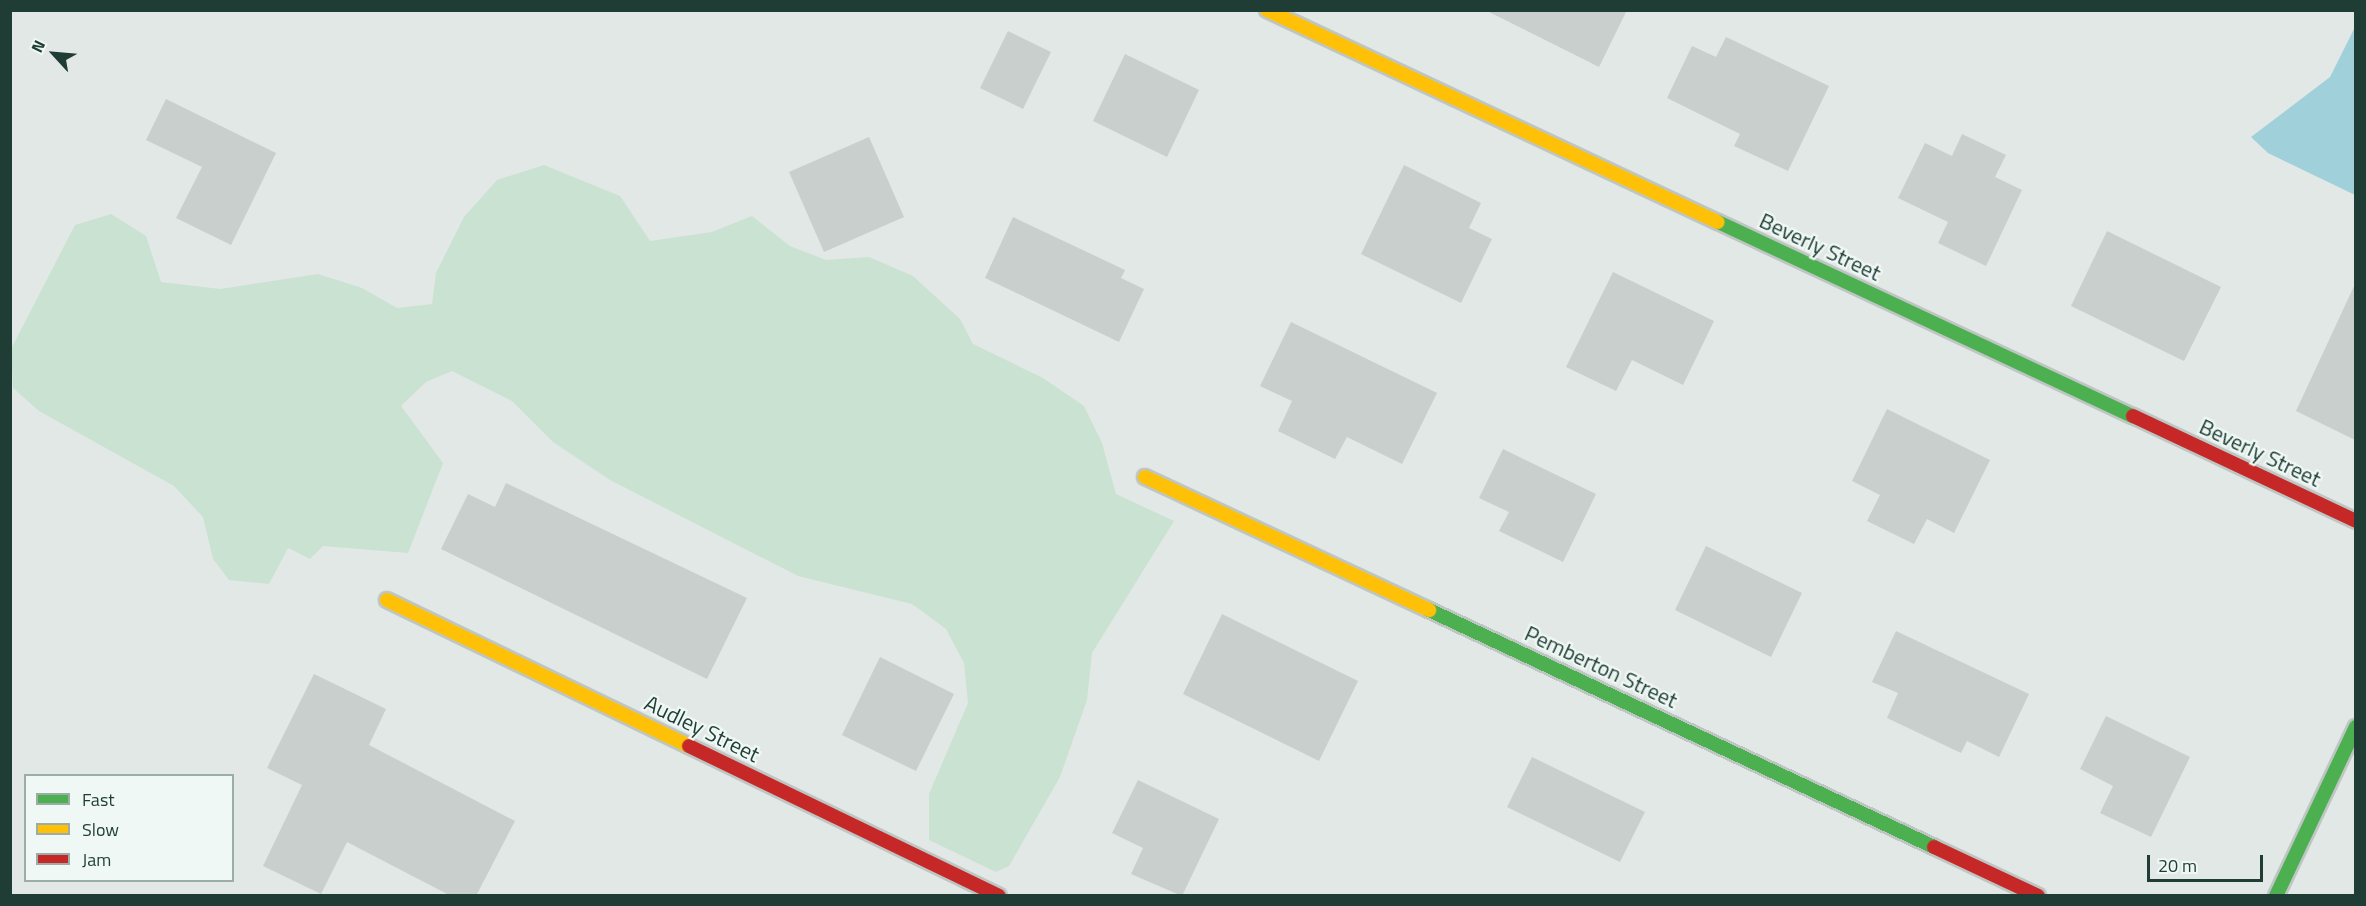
<!DOCTYPE html>
<html>
<head>
<meta charset="utf-8">
<style>
  body { margin:0 }
  #map { position:relative; width:2366px; height:906px; overflow:hidden; background:#e2e8e5; font-family:"Titillium Web",sans-serif }
  div>[style] { position:absolute }
  .green>* { inset:0; background:#cae2d2 }
  .water>* { inset:0; background:#a0d0da }
  .building>* { inset:0; background:#c9cfcd }
  .roads { filter:drop-shadow(2px 0 #bec6c3) drop-shadow(-2px 0 #bec6c3) drop-shadow(0 2px #bec6c3) drop-shadow(0 -2px #bec6c3) }
  .fast>* { height:14px; margin:-7px; padding:0 7px; transform-origin:7px; border-radius:7px; background:#4caf50 }
  .slow>* { height:14px; margin:-7px; padding:0 7px; transform-origin:7px; border-radius:7px; background:#ffc107 }
  .jam>* { height:14px; margin:-7px; padding:0 7px; transform-origin:7px; border-radius:7px; background:#c62828 }
  span { translate:-50% -50%; white-space:nowrap; text-align:center; line-height:1.15; -webkit-text-stroke:4.5px #eff8f4; paint-order:stroke }
  .street-label { font-size:22px; color:#1f3c35 }
  .frame { position:absolute; inset:0; border:12px solid #1f3c35; pointer-events:none }
  .legend { position:absolute; left:24px; top:774px; width:210px; height:108px; box-sizing:border-box; background:#eff8f4; border:2px solid #9cada8; margin:0; padding:8px 10px; list-style:none; font-size:18px; color:#1f3c35 }
  .legend li { display:flex; align-items:center; gap:12px; height:30px }
  .legend b { width:30px; border:2px solid #9cada8 }
  .north { position:absolute; left:24px; top:24px; width:60px; height:60px; -webkit-text-stroke:4px #eff8f4; paint-order:stroke; rotate:296deg; font-size:16px; font-weight:700; line-height:24px; text-align:center; color:#1f3c35 }
  .north::after { content:''; display:block; margin:auto; width:21px; height:27px; background:#1f3c35; clip-path:polygon(50% 0,100% 100%,50% 72%,0 100%) }
  .scale { position:absolute; left:2147px; top:855px; width:116px; height:27px; box-sizing:border-box; border:3px solid #1f3c35; border-top:0; padding-left:8px; font-size:18px; line-height:21px; white-space:nowrap; color:#1f3c35; -webkit-text-stroke:4px #eff8f4; paint-order:stroke }
</style>
</head>
<body>
<div id="map">
  <div class="green">
    <div style="clip-path:polygon(544px 165px,620px 196px,650px 241px,712px 232px,752px 216px,790px 246px,826px 260px,869px 257px,913px 276px,960px 319px,973px 344px,1043px 378px,1084px 406px,1102px 443px,1116px 494px,1174px 521px,1092px 653px,1087px 700px,1060px 777px,1009px 866px,996px 872px,929px 840px,929px 794px,968px 703px,964px 663px,946px 629px,912px 604px,798px 576px,610px 480px,553px 442px,512px 401px,452px 371px,426px 382px,401px 406px,443px 463px,408px 553px,323px 546px,310px 559px,288px 548px,269px 584px,229px 580px,213px 559px,203px 517px,174px 486px,39px 411px,13px 388px,11px 349px,75px 225px,111px 214px,146px 236px,161px 282px,220px 289px,318px 274px,362px 288px,397px 308px,432px 304px,436px 273px,464px 217px,497px 180px)"></div>
  </div>
  <div class="water">
    <div style="clip-path:polygon(2355px 27px,2355px 195px,2268px 153px,2251px 137px,2330px 77px)"></div>
  </div>
  <div class="building">
    <div style="clip-path:polygon(1485px 10px,1627px 10px,1599px 67px)"></div>
    <div style="clip-path:polygon(1008px 31px,1051px 52px,1023px 109px,980px 88px)"></div>
    <div style="clip-path:polygon(1726px 37px,1829px 86px,1788px 171px,1734px 146px,1740px 134px,1667px 98px,1692px 46px,1716px 57px)"></div>
    <div style="clip-path:polygon(1125px 54px,1199px 90px,1167px 157px,1093px 121px)"></div>
    <div style="clip-path:polygon(166px 99px,276px 153px,231px 245px,176px 218px,202px 167px,146px 140px)"></div>
    <div style="clip-path:polygon(1962px 134px,2006px 155px,1995px 177px,2022px 190px,1986px 266px,1938px 243px,1948px 222px,1898px 198px,1925px 143px,1952px 156px)"></div>
    <div style="clip-path:polygon(869px 137px,904px 217px,824px 252px,789px 172px)"></div>
    <div style="clip-path:polygon(1404px 165px,1481px 203px,1469px 228px,1492px 239px,1461px 303px,1361px 254px)"></div>
    <div style="clip-path:polygon(1013px 217px,1125px 270px,1121px 278px,1144px 289px,1119px 342px,985px 278px)"></div>
    <div style="clip-path:polygon(2107px 231px,2221px 287px,2184px 361px,2071px 306px)"></div>
    <div style="clip-path:polygon(1613px 272px,1714px 321px,1683px 385px,1632px 360px,1616px 391px,1566px 367px)"></div>
    <div style="clip-path:polygon(2355px 284px,2355px 440px,2296px 411px)"></div>
    <div style="clip-path:polygon(1291px 322px,1437px 393px,1402px 464px,1347px 437px,1335px 459px,1278px 431px,1292px 401px,1260px 386px)"></div>
    <div style="clip-path:polygon(1887px 409px,1990px 460px,1954px 533px,1927px 519px,1914px 544px,1867px 521px,1880px 495px,1852px 481px)"></div>
    <div style="clip-path:polygon(1503px 449px,1596px 494px,1563px 562px,1499px 531px,1509px 512px,1479px 498px)"></div>
    <div style="clip-path:polygon(506px 483px,747px 598px,707px 679px,441px 549px,468px 494px,495px 507px)"></div>
    <div style="clip-path:polygon(1706px 546px,1802px 593px,1771px 657px,1675px 610px)"></div>
    <div style="clip-path:polygon(1222px 614px,1358px 681px,1319px 761px,1183px 694px)"></div>
    <div style="clip-path:polygon(1896px 631px,2029px 694px,1999px 757px,1967px 741px,1961px 753px,1887px 718px,1898px 693px,1872px 682px)"></div>
    <div style="clip-path:polygon(880px 657px,954px 694px,916px 771px,842px 735px)"></div>
    <div style="clip-path:polygon(314px 674px,386px 709px,369px 745px,515px 821px,476px 896px,451px 896px,347px 842px,321px 894px,263px 866px,302px 785px,267px 768px)"></div>
    <div style="clip-path:polygon(2106px 716px,2190px 757px,2151px 837px,2100px 813px,2113px 786px,2080px 769px)"></div>
    <div style="clip-path:polygon(1532px 757px,1645px 812px,1620px 862px,1507px 807px)"></div>
    <div style="clip-path:polygon(1138px 780px,1219px 819px,1182px 896px,1131px 874px,1143px 848px,1112px 833px)"></div>
  </div>
  <div class="roads">
    <div class="fast">
      <div style="left:1718px;top:222px;width:458px;rotate:25.1deg"></div>
      <div style="left:1429px;top:610px;width:558px;rotate:25.14deg"></div>
      <div style="left:2276px;top:896px;width:187px;rotate:-64.7deg"></div>
    </div>
    <div class="slow">
      <div style="left:1267px;top:10px;width:498px;rotate:25.2deg"></div>
      <div style="left:1145px;top:477px;width:314px;rotate:25.1deg"></div>
      <div style="left:387px;top:600px;width:335px;rotate:25.8deg"></div>
    </div>
    <div class="jam">
      <div style="left:2133px;top:416px;width:246px;rotate:25.2deg"></div>
      <div style="left:689px;top:746px;width:344px;rotate:25.8deg"></div>
      <div style="left:1934px;top:847px;width:115px;rotate:25.2deg"></div>
    </div>
  </div>
  <div class="street-label">
    <span style="left:1820px;top:247px;rotate:25deg">Beverly Street</span>
    <span style="left:2260px;top:453px;rotate:25deg">Beverly Street</span>
    <span style="left:1601px;top:667px;rotate:25deg">Pemberton Street</span>
    <span style="left:702px;top:729px;rotate:26deg">Audley Street</span>
  </div>
  <div class="frame"></div>
  <ul class="legend">
  <li><b style="height:8px;background:#4caf50"></b>Fast</li>
  <li><b style="height:8px;background:#ffc107"></b>Slow</li>
  <li><b style="height:8px;background:#c62828"></b>Jam</li>
  </ul>
  <div class="north">N</div>
  <div class="scale">20 m</div>
</div>
</body>
</html>
